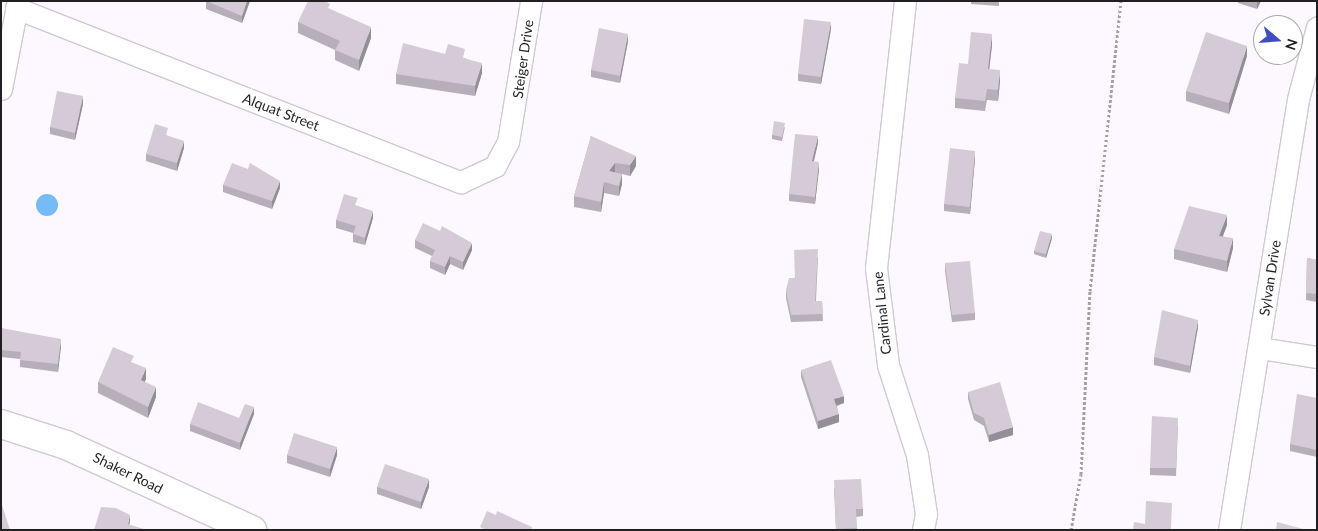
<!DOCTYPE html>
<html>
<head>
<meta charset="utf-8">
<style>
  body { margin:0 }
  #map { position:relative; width:1318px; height:531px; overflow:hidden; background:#fdf7ff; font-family:Lato,sans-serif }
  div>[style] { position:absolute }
  .water>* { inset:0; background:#75bbf6 }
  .round { border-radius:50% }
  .path>* { height:3px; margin-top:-1.5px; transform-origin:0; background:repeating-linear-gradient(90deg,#a49fa6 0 2.5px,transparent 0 5px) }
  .roads { filter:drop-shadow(1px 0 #d1c8d4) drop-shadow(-1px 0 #d1c8d4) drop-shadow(0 1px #d1c8d4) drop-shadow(0 -1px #d1c8d4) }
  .street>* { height:21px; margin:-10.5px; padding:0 10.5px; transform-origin:10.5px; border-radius:10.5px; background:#fff }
  .secondary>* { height:28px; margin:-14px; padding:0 14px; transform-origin:14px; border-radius:14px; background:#fff }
  .wall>* { inset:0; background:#b6afb9 }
  .shaded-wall>* { inset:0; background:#948e96 }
  .building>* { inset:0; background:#d4cbd7 }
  span { translate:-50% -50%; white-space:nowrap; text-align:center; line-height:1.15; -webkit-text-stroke:4.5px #fff; paint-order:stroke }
  .street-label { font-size:14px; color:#221f23 }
  .frame { position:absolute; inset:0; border:2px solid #221f23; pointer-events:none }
  .north { position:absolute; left:1253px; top:15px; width:50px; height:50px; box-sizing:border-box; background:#fff; border:1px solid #a7a5a7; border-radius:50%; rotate:108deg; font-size:14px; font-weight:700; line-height:20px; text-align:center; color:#221f23 }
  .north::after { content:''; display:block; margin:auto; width:18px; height:22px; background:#404cc0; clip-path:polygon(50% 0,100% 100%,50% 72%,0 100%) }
</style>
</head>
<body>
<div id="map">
  <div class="water">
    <div class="round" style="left:36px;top:194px;width:22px;height:22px"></div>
  </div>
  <div class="path">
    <div style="left:1071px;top:530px;width:57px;rotate:-79.9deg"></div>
    <div style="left:1081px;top:474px;width:183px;rotate:-87.2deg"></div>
    <div style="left:1090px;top:291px;width:292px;rotate:-83.9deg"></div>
  </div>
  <div class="roads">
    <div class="street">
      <div style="left:905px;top:1px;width:269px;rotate:96.2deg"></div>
      <div style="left:876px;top:268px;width:98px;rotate:82.9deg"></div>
      <div style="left:888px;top:365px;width:95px;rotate:72.1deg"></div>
      <div style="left:917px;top:455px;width:60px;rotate:81.3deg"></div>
      <div style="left:926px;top:514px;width:16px;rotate:101deg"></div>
      <div style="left:16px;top:8px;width:478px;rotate:21.4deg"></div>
      <div style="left:461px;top:182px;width:38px;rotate:-25deg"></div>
      <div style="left:495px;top:166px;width:27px;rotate:-62deg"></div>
      <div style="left:508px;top:142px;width:143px;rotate:-80.7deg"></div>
      <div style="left:1px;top:89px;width:90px;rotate:-79.1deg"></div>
      <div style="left:1260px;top:348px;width:58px;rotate:9deg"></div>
      <div style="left:1229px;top:530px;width:436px;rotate:-80.9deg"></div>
      <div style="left:1298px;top:99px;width:74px;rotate:-75.2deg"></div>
    </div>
    <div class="secondary">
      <div style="left:1px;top:424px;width:68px;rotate:17.9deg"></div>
      <div style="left:66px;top:445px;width:205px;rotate:24.6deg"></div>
    </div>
  </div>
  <div class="wall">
    <div style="clip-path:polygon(206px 1px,250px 1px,242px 23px,206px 9px)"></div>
    <div style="clip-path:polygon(971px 1px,999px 1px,999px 6px,971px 4px)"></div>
    <div style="clip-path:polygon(1238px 1px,1261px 1px,1257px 9px,1238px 3px)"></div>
    <div style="clip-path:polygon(330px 9px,371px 38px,359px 71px,335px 60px,335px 50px,298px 33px,298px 22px)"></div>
    <div style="clip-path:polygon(831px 29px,821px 84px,798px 81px,798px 74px)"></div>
    <div style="clip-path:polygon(628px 41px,620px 83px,591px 77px,591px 70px)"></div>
    <div style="clip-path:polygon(992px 45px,989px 69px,1000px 81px,998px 101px,987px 100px,985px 111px,955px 108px,955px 98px,968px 64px)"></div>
    <div style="clip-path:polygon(1247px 56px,1229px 114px,1186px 101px,1186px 91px)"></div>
    <div style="clip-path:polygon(465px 58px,482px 73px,475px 96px,396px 84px,396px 74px)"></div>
    <div style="clip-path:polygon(83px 104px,75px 140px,50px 134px,50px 127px)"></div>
    <div style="clip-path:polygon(785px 127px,782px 141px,772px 139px,772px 135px)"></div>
    <div style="clip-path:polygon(168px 136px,184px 148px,177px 171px,146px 161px,146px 154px)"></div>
    <div style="clip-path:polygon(591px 136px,636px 166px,630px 176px,622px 174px,622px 184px,619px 196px,604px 193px,601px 212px,574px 207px,574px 196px)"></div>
    <div style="clip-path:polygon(818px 143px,814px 161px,819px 169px,815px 204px,789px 201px,789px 194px)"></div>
    <div style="clip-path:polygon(975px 158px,970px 214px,944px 211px,944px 204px)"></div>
    <div style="clip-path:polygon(223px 185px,280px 188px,272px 209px,223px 192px)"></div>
    <div style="clip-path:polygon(358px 206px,373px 218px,365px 245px,353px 242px,353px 233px,336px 228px,336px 220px)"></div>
    <div style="clip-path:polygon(1227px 225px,1223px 236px,1233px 248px,1227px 272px,1174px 259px,1174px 249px)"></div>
    <div style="clip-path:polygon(1052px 238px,1046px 258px,1034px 254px,1034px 251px)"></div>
    <div style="clip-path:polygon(415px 240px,472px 250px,463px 270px,450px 264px,445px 275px,430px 268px,430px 261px,432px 256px,415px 248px)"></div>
    <div style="clip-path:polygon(818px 257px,816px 301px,822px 301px,823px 321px,791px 322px,786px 298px,786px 290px,794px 278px)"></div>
    <div style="clip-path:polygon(1307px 258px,1317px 260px,1317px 302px,1306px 300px)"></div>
    <div style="clip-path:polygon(945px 263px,975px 313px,975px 320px,952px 322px,945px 271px)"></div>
    <div style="clip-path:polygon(1198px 327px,1190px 373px,1154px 365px,1154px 357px)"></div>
    <div style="clip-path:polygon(1px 328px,61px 346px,58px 372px,20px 367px,20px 359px,1px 357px)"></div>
    <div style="clip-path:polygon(134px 363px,146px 379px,144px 382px,156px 397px,148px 418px,98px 393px,98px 382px)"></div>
    <div style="clip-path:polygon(801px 370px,844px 403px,837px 406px,839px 422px,818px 429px,801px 377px)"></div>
    <div style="clip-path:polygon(968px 392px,1013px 435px,989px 442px,984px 426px,974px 420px,968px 399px)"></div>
    <div style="clip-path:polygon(1317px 398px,1317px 457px,1290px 451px,1290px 444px)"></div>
    <div style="clip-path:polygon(254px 414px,240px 450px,190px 431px,190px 424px,239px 418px)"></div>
    <div style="clip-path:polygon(1178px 425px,1176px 476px,1150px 475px,1150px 468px)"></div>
    <div style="clip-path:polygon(287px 455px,337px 455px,330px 477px,287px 463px)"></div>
    <div style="clip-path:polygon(377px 487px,429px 487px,421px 509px,377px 494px)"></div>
    <div style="clip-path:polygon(834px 488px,863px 509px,863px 516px,856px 517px,857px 530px,836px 530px)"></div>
  </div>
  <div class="shaded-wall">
    <div style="clip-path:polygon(247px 1px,250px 1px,242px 23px,242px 16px)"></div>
    <div style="clip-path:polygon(1257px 1px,1261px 1px,1257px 9px)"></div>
    <div style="clip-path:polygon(831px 22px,831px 29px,821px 84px,821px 77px)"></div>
    <div style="clip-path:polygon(371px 27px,371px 38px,359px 71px,359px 60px)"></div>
    <div style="clip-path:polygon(628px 34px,628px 41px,620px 83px,620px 76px)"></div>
    <div style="clip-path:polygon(992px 34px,992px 45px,988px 80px,988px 69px)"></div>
    <div style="clip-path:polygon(1247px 46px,1247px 56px,1229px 114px,1229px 103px)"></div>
    <div style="clip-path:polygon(482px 63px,482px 73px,475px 96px,475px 86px)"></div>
    <div style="clip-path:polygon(1000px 70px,1000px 81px,998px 101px,998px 90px)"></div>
    <div style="clip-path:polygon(83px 96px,83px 104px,75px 140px,75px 133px)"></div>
    <div style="clip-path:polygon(818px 136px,818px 143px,812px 168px,812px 161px)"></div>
    <div style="clip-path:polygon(184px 141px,184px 148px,177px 171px,177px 163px)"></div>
    <div style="clip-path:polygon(975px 151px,975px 158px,970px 214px,970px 207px)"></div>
    <div style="clip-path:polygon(636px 156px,636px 166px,630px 176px,630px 165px)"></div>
    <div style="clip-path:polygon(819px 162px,819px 169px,815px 204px,815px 197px)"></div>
    <div style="clip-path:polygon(615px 163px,615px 173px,609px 171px)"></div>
    <div style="clip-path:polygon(622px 174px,622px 184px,619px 196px,619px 186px)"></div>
    <div style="clip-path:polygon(280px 181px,280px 188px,272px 209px,272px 201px)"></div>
    <div style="clip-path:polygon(604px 182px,604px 193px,601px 212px,601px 202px)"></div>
    <div style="clip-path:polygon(373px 211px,373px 218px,365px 245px,365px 238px)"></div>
    <div style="clip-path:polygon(1227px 215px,1227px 225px,1219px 246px,1219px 236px)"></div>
    <div style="clip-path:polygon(1052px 234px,1052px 238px,1046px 258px,1046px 254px)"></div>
    <div style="clip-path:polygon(1233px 238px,1233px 248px,1227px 272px,1227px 261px)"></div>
    <div style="clip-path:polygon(472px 243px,472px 250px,463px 270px,463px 262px)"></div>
    <div style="clip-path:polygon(450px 256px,450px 264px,445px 275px,445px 267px)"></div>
    <div style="clip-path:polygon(1198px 320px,1198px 327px,1190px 373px,1190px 366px)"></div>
    <div style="clip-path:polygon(61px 339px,61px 346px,58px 372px,58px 364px)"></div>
    <div style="clip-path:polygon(146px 368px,146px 379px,141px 390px,141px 380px)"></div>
    <div style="clip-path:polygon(156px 387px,156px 397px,148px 418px,148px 407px)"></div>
    <div style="clip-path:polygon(844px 396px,844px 403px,834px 406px,834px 399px)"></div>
    <div style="clip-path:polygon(254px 407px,254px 414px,240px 450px,240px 443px)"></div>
    <div style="clip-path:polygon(839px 414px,839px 422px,818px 429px,818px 421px)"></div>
    <div style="clip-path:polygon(1013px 427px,1013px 435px,989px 442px,989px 435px)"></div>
    <div style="clip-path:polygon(337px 447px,337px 455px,330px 477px,330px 469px)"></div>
    <div style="clip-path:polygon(429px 479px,429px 487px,421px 509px,421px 502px)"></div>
    <div style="clip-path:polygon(130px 515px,130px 522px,128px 530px,128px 524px)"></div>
  </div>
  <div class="building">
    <div style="clip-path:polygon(206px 1px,247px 1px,242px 16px)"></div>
    <div style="clip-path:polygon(308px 1px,325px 1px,330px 4px,328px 8px,371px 27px,359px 60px,335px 50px,340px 41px,298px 22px)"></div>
    <div style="clip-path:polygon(804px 19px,831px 22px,821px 77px,798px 74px)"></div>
    <div style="clip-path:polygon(599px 28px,628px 34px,620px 76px,591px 70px)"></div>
    <div style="clip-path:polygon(971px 32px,992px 34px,988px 69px,1000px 70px,998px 90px,987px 89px,985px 101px,955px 98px,959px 63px,968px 64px)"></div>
    <div style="clip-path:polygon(1206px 32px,1247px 46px,1229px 103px,1186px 91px)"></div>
    <div style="clip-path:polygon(403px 43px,445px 54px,448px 44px,465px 49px,463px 58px,482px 63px,475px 86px,396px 74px)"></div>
    <div style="clip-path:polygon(57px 91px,83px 96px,75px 133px,50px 127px)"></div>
    <div style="clip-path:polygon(774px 121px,785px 123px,782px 137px,772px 135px)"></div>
    <div style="clip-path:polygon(155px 124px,168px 128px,166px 135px,184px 141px,177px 163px,146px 154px)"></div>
    <div style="clip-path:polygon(795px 134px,818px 136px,812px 161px,819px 162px,815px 197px,789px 194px)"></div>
    <div style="clip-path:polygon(591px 136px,636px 156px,630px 165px,615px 163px,609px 171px,622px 174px,619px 186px,604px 182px,601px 202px,574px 196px)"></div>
    <div style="clip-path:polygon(950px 148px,975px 151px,970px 207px,944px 204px)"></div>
    <div style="clip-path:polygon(232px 163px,248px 169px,250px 163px,280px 181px,272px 201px,223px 185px)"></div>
    <div style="clip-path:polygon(344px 194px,358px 198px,355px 205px,373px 211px,365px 238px,353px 234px,356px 226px,336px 220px)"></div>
    <div style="clip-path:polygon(1189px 206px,1227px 215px,1219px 236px,1233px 238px,1227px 261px,1174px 249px)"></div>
    <div style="clip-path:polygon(423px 223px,440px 231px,442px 226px,472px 243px,463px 262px,450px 256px,445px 267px,430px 261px,435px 250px,415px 240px)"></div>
    <div style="clip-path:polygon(1040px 231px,1052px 234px,1046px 254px,1034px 251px)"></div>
    <div style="clip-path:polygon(818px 249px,815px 301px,822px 301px,823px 314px,791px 315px,786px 290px,789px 278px,795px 278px,794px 250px)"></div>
    <div style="clip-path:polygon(1307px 258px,1317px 260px,1317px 294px,1306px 293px)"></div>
    <div style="clip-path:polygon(970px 261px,975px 313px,952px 315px,945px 263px)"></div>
    <div style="clip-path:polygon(1162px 310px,1198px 320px,1190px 366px,1154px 357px)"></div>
    <div style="clip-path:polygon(1px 328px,61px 339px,58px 364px,20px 360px,21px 352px,1px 350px)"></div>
    <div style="clip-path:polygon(113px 347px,134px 356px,131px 362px,146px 368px,141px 380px,156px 387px,148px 407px,98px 382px)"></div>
    <div style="clip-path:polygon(831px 360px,844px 396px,834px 399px,839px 414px,818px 421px,801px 370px)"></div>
    <div style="clip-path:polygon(1000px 382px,1013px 427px,989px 435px,984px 418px,974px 413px,968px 392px)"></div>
    <div style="clip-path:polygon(1297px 394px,1317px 398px,1317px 450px,1290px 444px)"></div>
    <div style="clip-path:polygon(198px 402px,239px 418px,245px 404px,254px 407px,240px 443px,190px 424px)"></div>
    <div style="clip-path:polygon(1152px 416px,1178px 418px,1176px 468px,1150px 468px)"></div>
    <div style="clip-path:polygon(294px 433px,337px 447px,330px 469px,287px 455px)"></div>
    <div style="clip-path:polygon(385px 464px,429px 479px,421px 502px,377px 487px)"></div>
    <div style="clip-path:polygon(861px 479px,863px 509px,856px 509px,857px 528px,836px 529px,834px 480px)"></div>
    <div style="clip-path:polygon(1146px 501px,1172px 503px,1171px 530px,1133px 530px,1134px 522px,1145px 524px)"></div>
    <div style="clip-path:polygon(2px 505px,10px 530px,1px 530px)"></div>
    <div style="clip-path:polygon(101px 507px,116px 508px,130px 515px,128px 524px,147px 530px,94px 530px)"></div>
    <div style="clip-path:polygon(487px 511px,496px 515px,497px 511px,532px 527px,531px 530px,486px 530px,480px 527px)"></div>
    <div style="clip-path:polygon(1277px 522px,1307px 530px,1276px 530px)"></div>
  </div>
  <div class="street-label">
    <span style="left:523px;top:59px;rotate:-82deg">Steiger Drive</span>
    <span style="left:281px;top:112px;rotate:21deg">Alquat Street</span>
    <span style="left:1270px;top:278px;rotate:-81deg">Sylvan Drive</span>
    <span style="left:882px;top:313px;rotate:-96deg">Cardinal Lane</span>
    <span style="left:128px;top:473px;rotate:26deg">Shaker Road</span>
  </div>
  <div class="frame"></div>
  <div class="north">N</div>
</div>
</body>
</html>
